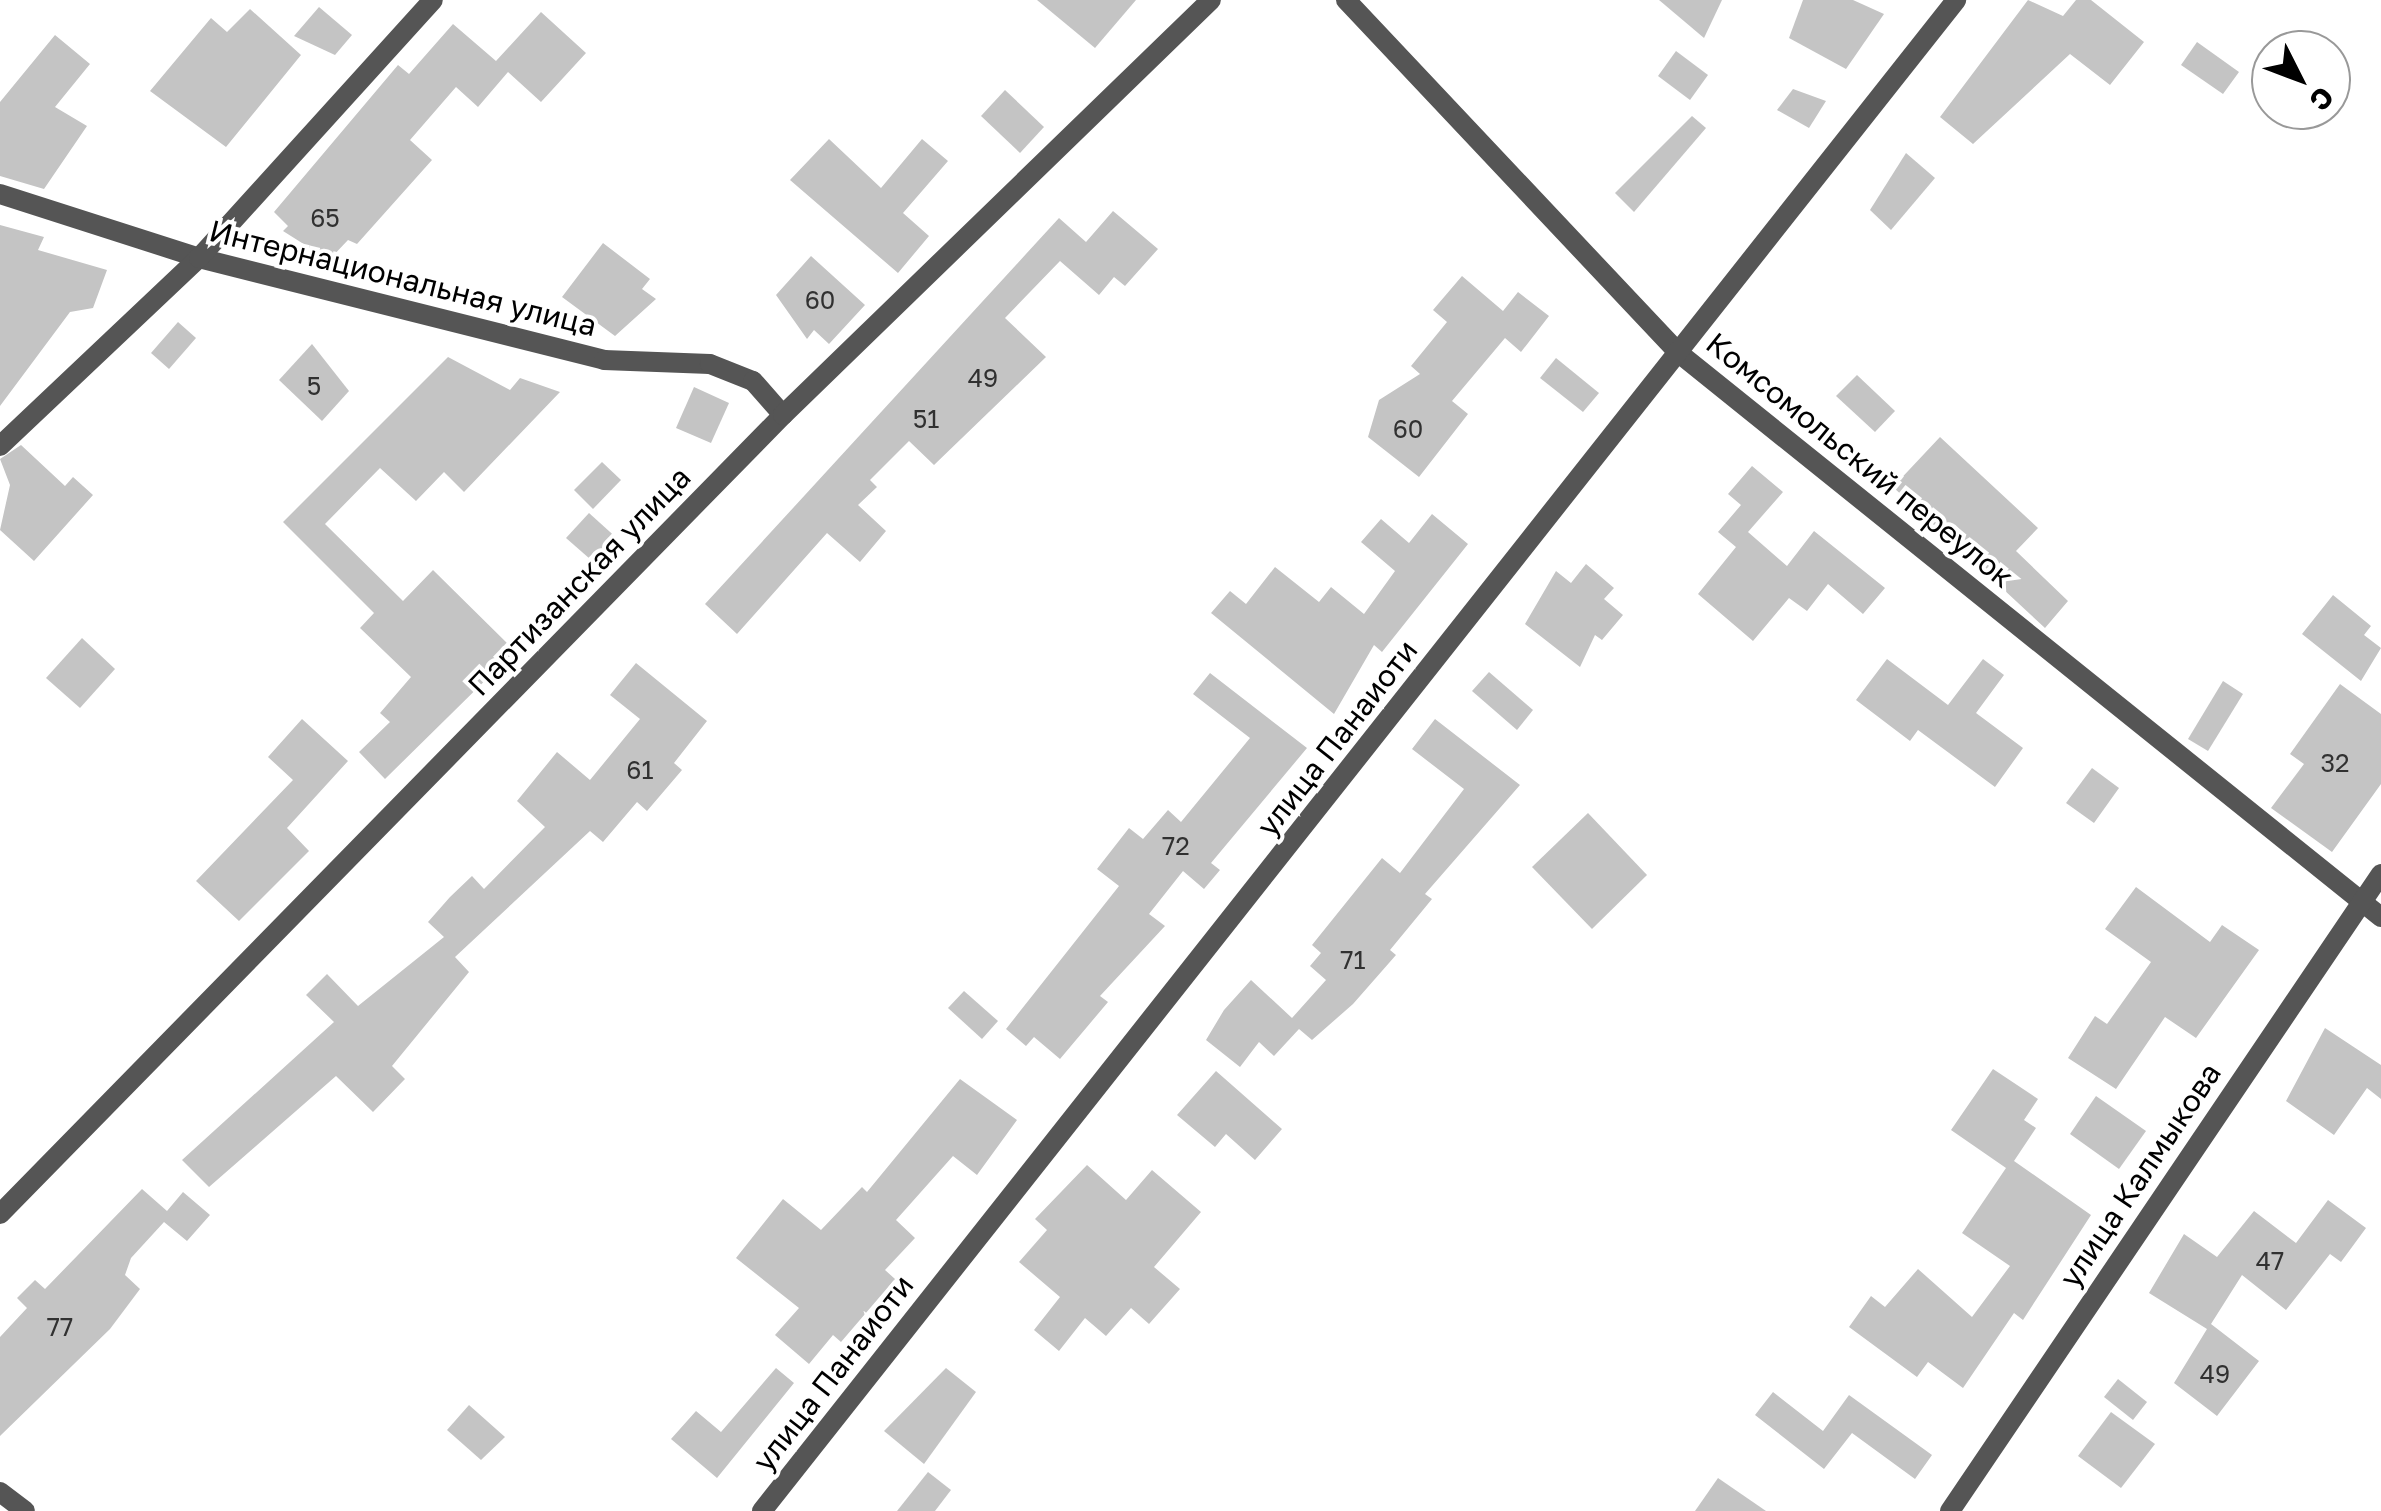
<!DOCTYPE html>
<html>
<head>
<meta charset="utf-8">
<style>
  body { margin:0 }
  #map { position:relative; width:2381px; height:1511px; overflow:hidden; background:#fff; font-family:"Golos Text",sans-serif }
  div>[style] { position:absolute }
  .building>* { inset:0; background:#c4c4c4 }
  .street>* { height:20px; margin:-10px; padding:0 10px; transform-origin:10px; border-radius:10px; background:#555 }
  span { translate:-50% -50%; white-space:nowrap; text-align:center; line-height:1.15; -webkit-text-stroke:8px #fff; paint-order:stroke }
  .number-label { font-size:25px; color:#313131 }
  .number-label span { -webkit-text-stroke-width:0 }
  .street-label { font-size:30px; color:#000 }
  .north { position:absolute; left:2251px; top:30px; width:100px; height:100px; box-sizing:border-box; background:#fff; border:2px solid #999; border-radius:50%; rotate:132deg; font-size:28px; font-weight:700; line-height:40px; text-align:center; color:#000 }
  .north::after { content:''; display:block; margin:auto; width:35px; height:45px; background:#000; clip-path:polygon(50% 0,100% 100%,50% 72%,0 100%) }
</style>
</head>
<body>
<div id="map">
  <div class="building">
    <div style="clip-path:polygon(1037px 0,1136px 0,1095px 48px)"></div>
    <div style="clip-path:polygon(1659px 0,1722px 0,1704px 38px)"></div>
    <div style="clip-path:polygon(1803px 0,1853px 0,1884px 14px,1846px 69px,1789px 38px)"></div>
    <div style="clip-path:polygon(2028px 0,2063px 16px,2076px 0,2091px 0,2144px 42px,2110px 85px,2070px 54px,1973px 144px,1940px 117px)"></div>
    <div style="clip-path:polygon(319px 7px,352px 35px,335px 55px,294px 36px)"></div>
    <div style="clip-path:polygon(250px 9px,301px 55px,226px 147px,150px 91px,211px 18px,227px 32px)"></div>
    <div style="clip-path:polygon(541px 12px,586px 53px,541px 102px,508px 72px,478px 107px,456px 87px,410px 140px,432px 160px,357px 244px,348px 240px,329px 260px,283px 231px,288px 226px,274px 212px,398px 65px,409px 74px,453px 24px,496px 61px)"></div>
    <div style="clip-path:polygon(55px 35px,90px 64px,55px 107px,87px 126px,44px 189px,0 176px,0 102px)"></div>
    <div style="clip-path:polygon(2197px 42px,2239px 72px,2223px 94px,2181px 65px)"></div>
    <div style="clip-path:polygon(1676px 51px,1708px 75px,1690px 100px,1658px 76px)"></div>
    <div style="clip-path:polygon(1793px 89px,1826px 101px,1809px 128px,1777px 110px)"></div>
    <div style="clip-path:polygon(1005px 90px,1044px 127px,1020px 153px,981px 116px)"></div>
    <div style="clip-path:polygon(1692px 116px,1706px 128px,1634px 212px,1615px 193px)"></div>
    <div style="clip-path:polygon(829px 139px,881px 188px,922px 139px,948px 161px,903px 213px,929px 236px,898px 273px,790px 180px)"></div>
    <div style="clip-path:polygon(1906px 153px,1935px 178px,1891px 230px,1870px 210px)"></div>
    <div style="clip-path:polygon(1113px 211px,1158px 249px,1125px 286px,1114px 277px,1099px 295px,1060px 261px,1005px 318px,1046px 357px,934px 465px,909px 441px,870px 480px,877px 487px,858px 505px,886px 531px,860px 562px,827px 533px,737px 634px,705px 604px,1059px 218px,1086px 242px)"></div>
    <div style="clip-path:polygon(0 225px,44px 237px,38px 250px,107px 270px,93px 308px,70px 312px,0 406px)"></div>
    <div style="clip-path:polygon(603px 243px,650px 279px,642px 289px,656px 299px,615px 336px,562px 297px)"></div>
    <div style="clip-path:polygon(811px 256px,865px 305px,829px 344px,814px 330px,807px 339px,776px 295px)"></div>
    <div style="clip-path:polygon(1462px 276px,1503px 311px,1518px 292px,1549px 316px,1521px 352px,1505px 338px,1452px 401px,1468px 414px,1419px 477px,1368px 437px,1379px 400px,1420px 374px,1411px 366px,1447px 322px,1433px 310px)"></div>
    <div style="clip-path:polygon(178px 322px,196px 338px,169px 369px,151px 353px)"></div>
    <div style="clip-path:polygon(312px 344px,349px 391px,322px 421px,279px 380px)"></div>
    <div style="clip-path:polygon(448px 357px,510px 390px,520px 378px,560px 392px,464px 492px,444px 472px,416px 501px,380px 468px,325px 524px,403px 601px,433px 570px,515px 651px,385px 779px,359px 752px,390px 722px,380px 713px,411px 677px,360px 628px,374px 613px,283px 522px)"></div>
    <div style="clip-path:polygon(1556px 358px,1599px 393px,1583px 412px,1540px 378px)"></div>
    <div style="clip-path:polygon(1857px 375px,1895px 411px,1875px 432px,1836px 396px)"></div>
    <div style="clip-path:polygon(694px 387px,729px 403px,711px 443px,676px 428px)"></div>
    <div style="clip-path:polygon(1940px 437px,2038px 528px,2016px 551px,2068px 601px,2045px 628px,1893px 487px)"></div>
    <div style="clip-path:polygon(21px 445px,65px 486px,73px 477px,93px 495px,34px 561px,0 530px,10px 485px,0 459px)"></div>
    <div style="clip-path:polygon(602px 462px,621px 480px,593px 509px,574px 490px)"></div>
    <div style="clip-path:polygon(1752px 466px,1783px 492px,1748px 532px,1787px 566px,1814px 531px,1885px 588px,1863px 614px,1828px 584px,1807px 611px,1789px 598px,1753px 641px,1698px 594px,1736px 547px,1718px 532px,1741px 505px,1728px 494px)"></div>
    <div style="clip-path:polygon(589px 513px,620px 541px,598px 566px,566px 538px)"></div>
    <div style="clip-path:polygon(1432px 514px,1468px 544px,1382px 652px,1374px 645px,1334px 714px,1211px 613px,1230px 591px,1246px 604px,1275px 567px,1319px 602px,1331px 587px,1364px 614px,1395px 571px,1361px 542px,1381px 519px,1409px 543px)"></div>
    <div style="clip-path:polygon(1586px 564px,1614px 588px,1604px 599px,1623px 615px,1602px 640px,1595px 635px,1580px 667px,1525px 624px,1556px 571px,1571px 583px)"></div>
    <div style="clip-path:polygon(2333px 595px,2371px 626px,2364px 635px,2381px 648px,2361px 681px,2302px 634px)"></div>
    <div style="clip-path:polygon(82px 638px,115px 669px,80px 708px,46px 678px)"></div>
    <div style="clip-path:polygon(1887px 659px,1948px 705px,1983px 659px,2004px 675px,1976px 713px,2023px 748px,1995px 787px,1918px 730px,1910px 741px,1856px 700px)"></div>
    <div style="clip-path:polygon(636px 663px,707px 721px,674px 763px,682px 770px,647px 811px,637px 802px,603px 842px,590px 831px,455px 957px,469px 972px,392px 1066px,405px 1079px,373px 1112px,336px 1076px,209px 1187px,182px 1160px,334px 1022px,306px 995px,327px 974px,358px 1006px,444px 937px,428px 922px,450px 897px,472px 876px,484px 889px,545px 827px,517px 801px,557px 752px,590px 780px,640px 719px,610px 695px)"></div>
    <div style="clip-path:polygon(1489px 672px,1533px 710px,1517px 730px,1472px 691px)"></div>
    <div style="clip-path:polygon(1210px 673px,1307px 748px,1211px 863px,1220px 870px,1204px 889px,1183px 871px,1149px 914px,1165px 926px,1100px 996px,1108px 1002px,1060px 1059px,1034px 1037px,1026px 1046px,1006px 1029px,1119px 886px,1097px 869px,1129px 828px,1143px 839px,1168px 810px,1181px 822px,1250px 738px,1193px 694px)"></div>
    <div style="clip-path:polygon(2223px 681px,2243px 694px,2208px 751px,2188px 739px)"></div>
    <div style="clip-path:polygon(2340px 684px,2381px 714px,2381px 784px,2332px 852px,2271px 808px,2304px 764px,2290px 754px)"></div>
    <div style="clip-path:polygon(302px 719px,348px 761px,287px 828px,309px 851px,239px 921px,196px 881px,293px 780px,268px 757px)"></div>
    <div style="clip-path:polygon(1435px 719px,1520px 785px,1425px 894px,1432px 899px,1390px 950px,1396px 955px,1353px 1004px,1312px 1040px,1299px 1029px,1274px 1056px,1259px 1042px,1240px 1067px,1206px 1040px,1224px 1010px,1251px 980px,1292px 1018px,1326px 980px,1310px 966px,1321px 953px,1312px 945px,1382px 858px,1400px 873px,1464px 789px,1412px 749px)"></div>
    <div style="clip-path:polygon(2092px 768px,2119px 788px,2094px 823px,2066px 803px)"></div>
    <div style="clip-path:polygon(1588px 813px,1647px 875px,1592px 929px,1532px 867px)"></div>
    <div style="clip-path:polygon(2136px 887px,2210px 942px,2222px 925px,2259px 950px,2196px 1038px,2165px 1017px,2116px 1089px,2068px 1058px,2095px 1016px,2107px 1024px,2151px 962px,2105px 929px)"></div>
    <div style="clip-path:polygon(964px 991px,998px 1021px,982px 1039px,948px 1008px)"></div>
    <div style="clip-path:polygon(2325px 1028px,2381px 1065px,2381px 1099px,2367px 1088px,2334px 1135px,2286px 1101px)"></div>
    <div style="clip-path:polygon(1993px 1069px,2038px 1099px,2024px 1120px,2036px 1128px,2014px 1161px,2091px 1215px,2023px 1320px,2014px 1313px,1963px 1388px,1928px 1362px,1917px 1377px,1849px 1327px,1871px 1296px,1885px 1307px,1918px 1269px,1972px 1317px,2010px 1266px,1962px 1233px,2006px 1168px,1951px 1130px)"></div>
    <div style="clip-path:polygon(1216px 1071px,1282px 1129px,1255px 1160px,1226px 1134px,1215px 1147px,1177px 1115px)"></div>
    <div style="clip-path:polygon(960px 1079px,1017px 1120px,977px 1175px,953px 1156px,896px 1220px,915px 1238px,885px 1270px,895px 1279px,841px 1342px,833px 1335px,809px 1364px,775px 1335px,799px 1308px,736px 1258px,783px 1199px,821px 1230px,862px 1187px,867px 1192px)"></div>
    <div style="clip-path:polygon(2096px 1096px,2146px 1131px,2119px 1169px,2070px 1134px)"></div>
    <div style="clip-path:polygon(1087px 1165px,1126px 1200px,1152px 1170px,1201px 1212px,1154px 1267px,1180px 1289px,1149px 1324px,1131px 1308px,1106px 1336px,1085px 1318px,1059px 1351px,1034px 1330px,1060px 1297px,1019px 1262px,1047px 1230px,1035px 1219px)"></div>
    <div style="clip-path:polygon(142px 1189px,167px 1211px,183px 1192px,210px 1215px,187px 1241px,164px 1222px,131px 1258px,125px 1275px,140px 1289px,110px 1329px,0 1436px,0 1337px,27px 1308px,17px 1298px,35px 1280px,45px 1289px)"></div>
    <div style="clip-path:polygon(2328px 1200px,2366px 1228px,2341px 1262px,2330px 1254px,2286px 1310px,2242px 1275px,2211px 1324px,2259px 1361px,2217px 1416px,2174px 1383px,2207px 1329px,2149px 1293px,2184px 1234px,2217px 1257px,2254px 1211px,2296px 1243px)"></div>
    <div style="clip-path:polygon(776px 1368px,794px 1383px,717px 1478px,671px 1439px,696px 1411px,721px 1432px)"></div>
    <div style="clip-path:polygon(946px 1368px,976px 1392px,924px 1464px,884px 1431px)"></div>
    <div style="clip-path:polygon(2118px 1379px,2147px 1402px,2133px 1420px,2104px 1397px)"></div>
    <div style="clip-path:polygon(1773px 1392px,1823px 1431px,1849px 1395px,1932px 1455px,1915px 1479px,1852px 1433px,1824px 1469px,1755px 1415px)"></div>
    <div style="clip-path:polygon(469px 1405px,505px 1437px,481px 1460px,447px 1430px)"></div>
    <div style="clip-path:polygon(2111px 1412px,2155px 1444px,2121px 1488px,2078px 1456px)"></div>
    <div style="clip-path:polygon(928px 1472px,951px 1490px,935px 1511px,897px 1511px)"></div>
    <div style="clip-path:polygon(1718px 1478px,1766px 1511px,1695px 1511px)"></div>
  </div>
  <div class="street">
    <div style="left:1346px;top:0;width:487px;rotate:46.7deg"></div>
    <div style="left:1680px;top:354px;width:899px;rotate:38.77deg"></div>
    <div style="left:0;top:194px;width:209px;rotate:17.8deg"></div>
    <div style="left:199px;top:258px;width:418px;rotate:14.1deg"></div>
    <div style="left:604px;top:360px;width:106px;rotate:2.2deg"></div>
    <div style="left:710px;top:364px;width:46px;rotate:21.6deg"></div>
    <div style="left:753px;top:381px;width:45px;rotate:48.6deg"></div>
    <div style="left:0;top:446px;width:274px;rotate:-43.4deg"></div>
    <div style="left:199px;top:258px;width:348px;rotate:-47.8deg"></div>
    <div style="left:0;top:1214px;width:1119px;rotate:-45.58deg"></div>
    <div style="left:783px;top:415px;width:596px;rotate:-44.12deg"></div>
    <div style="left:0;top:1492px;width:31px;rotate:37deg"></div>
    <div style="left:762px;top:1511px;width:1926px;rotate:-51.68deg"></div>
    <div style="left:1950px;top:1511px;width:769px;rotate:-55.92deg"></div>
  </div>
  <div class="number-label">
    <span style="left:325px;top:218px">65</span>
    <span style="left:820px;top:300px">60</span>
    <span style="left:983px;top:378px">49</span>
    <span style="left:314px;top:386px">5</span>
    <span style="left:926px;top:419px">51</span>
    <span style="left:1408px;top:429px">60</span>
    <span style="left:2335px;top:763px">32</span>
    <span style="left:640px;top:770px">61</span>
    <span style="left:1176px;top:846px">72</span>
    <span style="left:1353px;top:960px">71</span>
    <span style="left:2270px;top:1261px">47</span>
    <span style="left:60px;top:1327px">77</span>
    <span style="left:2215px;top:1374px">49</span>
  </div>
  <div class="street-label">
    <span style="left:403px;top:278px;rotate:14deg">Интернациональная улица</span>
    <span style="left:1860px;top:460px;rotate:39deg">Комсомольский переулок</span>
    <span style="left:579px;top:581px;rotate:-46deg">Партизанская улица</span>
    <span style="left:1337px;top:738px;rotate:-52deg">улица Панаиоти</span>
    <span style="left:2140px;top:1175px;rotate:-56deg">улица Калмыкова</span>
    <span style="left:833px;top:1373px;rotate:-52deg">улица Панаиоти</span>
  </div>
  <div class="north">С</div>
</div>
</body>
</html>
